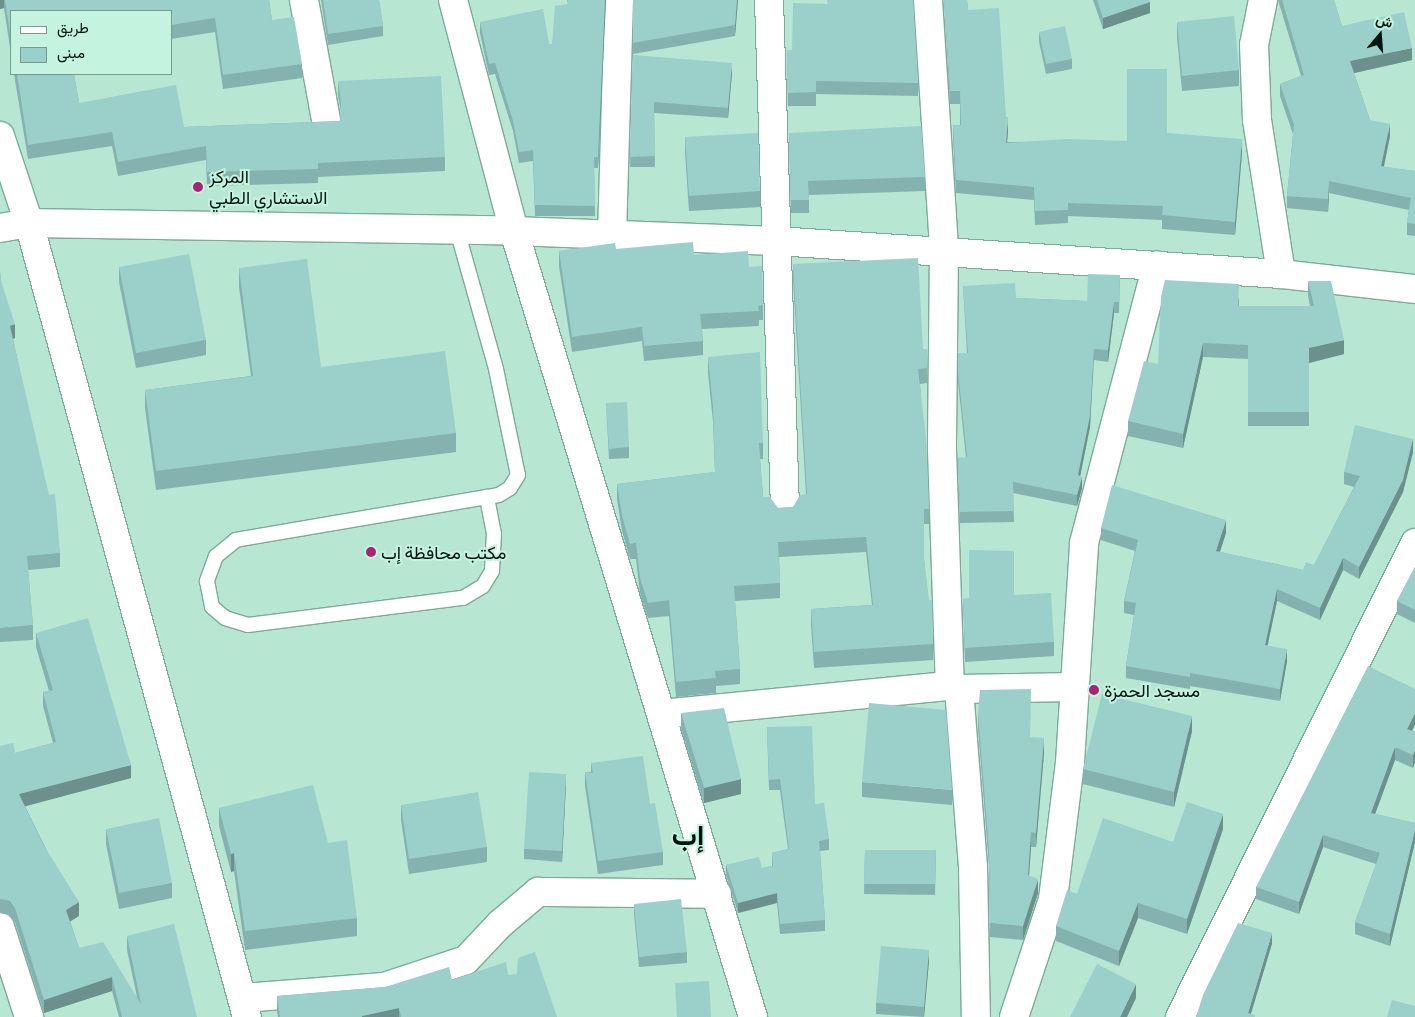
<!DOCTYPE html>
<html>
<head>
<meta charset="utf-8">
<style>
  body { margin:0 }
  #map { position:relative; width:1415px; height:1017px; overflow:hidden; background:#b7e6d3; font-family:Barlow,Vazirmatn,sans-serif }
  div>[style] { position:absolute }
  .roads { filter:drop-shadow(1px 0 #7dab99) drop-shadow(-1px 0 #7dab99) drop-shadow(0 1px #7dab99) drop-shadow(0 -1px #7dab99) }
  .lane>* { height:14px; margin:-7px; padding:0 7px; transform-origin:7px; border-radius:7px; background:#fff }
  .street>* { height:28px; margin:-14px; padding:0 14px; transform-origin:14px; border-radius:14px; background:#fff }
  .secondary>* { height:28px; margin:-14px; padding:0 14px; transform-origin:14px; border-radius:14px; background:#fff }
  .wall>* { inset:0; background:#84b2ae }
  .shaded-wall>* { inset:0; background:#6c918d }
  .building>* { inset:0; background:#9acfca }
  .dots>* { width:14px; height:14px; translate:-50% -50%; box-sizing:border-box; border:2px solid #c4f4e0; border-radius:50% }
  span { translate:-50% -50%; white-space:nowrap; text-align:center; line-height:1.15; -webkit-text-stroke:4px #c4f4e0; paint-order:stroke }
  .poi-label { font-size:18px; color:#04150f }
  .left { translate:0 -50%; text-align:left }
  .town-label { font-size:28px; color:#04150f; font-weight:700 }
  .legend { position:absolute; left:10px; top:10px; width:162px; height:65px; box-sizing:border-box; background:#c4f4e0; border:1px solid #779b8c; margin:0; padding:6px 9px; list-style:none; font-size:15px; color:#04150f }
  .legend li { display:flex; align-items:center; gap:10px; height:25px }
  .legend b { width:25px; border:1px solid #779b8c }
  .north { position:absolute; left:1355px; top:10px; width:50px; height:50px; -webkit-text-stroke:4px #c4f4e0; paint-order:stroke; rotate:18deg; font-size:14px; font-weight:700; line-height:20px; text-align:center; color:#04150f }
  .north::after { content:''; display:block; margin:auto; width:18px; height:22px; background:#04150f; clip-path:polygon(50% 0,100% 100%,50% 72%,0 100%) }
</style>
</head>
<body>
<div id="map">
  <div class="roads">
    <div class="lane">
      <div style="left:457px;top:230px;width:144px;rotate:74.3deg"></div>
      <div style="left:496px;top:369px;width:108px;rotate:78.3deg"></div>
      <div style="left:518px;top:475px;width:15px;rotate:122deg"></div>
      <div style="left:510px;top:488px;width:13px;rotate:148deg"></div>
      <div style="left:499px;top:495px;width:12px;rotate:171deg"></div>
      <div style="left:487px;top:497px;width:255px;rotate:170.3deg"></div>
      <div style="left:236px;top:540px;width:26px;rotate:141deg"></div>
      <div style="left:216px;top:556px;width:27px;rotate:110deg"></div>
      <div style="left:207px;top:581px;width:26px;rotate:79deg"></div>
      <div style="left:212px;top:607px;width:17px;rotate:40deg"></div>
      <div style="left:225px;top:618px;width:24px;rotate:17deg"></div>
      <div style="left:248px;top:625px;width:217px;rotate:-7.2deg"></div>
      <div style="left:463px;top:598px;width:23px;rotate:-31deg"></div>
      <div style="left:483px;top:586px;width:17px;rotate:-59deg"></div>
      <div style="left:492px;top:571px;width:37px;rotate:-87deg"></div>
      <div style="left:494px;top:534px;width:38px;rotate:-101deg"></div>
    </div>
    <div class="street">
      <div style="left:304px;top:0;width:122px;rotate:79.6deg"></div>
      <div style="left:453px;top:0;width:239px;rotate:75.2deg"></div>
      <div style="left:514px;top:231px;width:822px;rotate:73.09deg"></div>
      <div style="left:769px;top:0;width:509px;rotate:88.2deg"></div>
      <div style="left:928px;top:0;width:251px;rotate:86.3deg"></div>
      <div style="left:944px;top:250px;width:200px;rotate:90.6deg"></div>
      <div style="left:942px;top:450px;width:236px;rotate:88.1deg"></div>
      <div style="left:1263px;top:0;width:46px;rotate:101.3deg"></div>
      <div style="left:1254px;top:45px;width:75px;rotate:87.7deg"></div>
      <div style="left:1257px;top:120px;width:156px;rotate:81.1deg"></div>
      <div style="left:0;top:228px;width:29px;rotate:-10deg"></div>
      <div style="left:29px;top:223px;width:485px;rotate:0.9deg"></div>
      <div style="left:514px;top:231px;width:262px;rotate:2.2deg"></div>
      <div style="left:776px;top:241px;width:506px;rotate:3.74deg"></div>
      <div style="left:1281px;top:274px;width:135px;rotate:6.4deg"></div>
      <div style="left:612px;top:235px;width:235px;rotate:-88.3deg"></div>
      <div style="left:959px;top:689px;width:179px;rotate:85.5deg"></div>
      <div style="left:973px;top:867px;width:150px;rotate:88.9deg"></div>
      <div style="left:662px;top:714px;width:289px;rotate:-5.6deg"></div>
      <div style="left:950px;top:686px;width:9px;rotate:18deg"></div>
      <div style="left:959px;top:689px;width:116px;rotate:-1deg"></div>
      <div style="left:0;top:927px;width:95px;rotate:72.1deg"></div>
      <div style="left:243px;top:998px;width:141px;rotate:-4.5deg"></div>
      <div style="left:384px;top:987px;width:86px;rotate:-18.2deg"></div>
      <div style="left:466px;top:960px;width:50px;rotate:-46.6deg"></div>
      <div style="left:500px;top:924px;width:50px;rotate:-40.1deg"></div>
      <div style="left:538px;top:892px;width:179px;rotate:0.6deg"></div>
      <div style="left:1014px;top:1017px;width:124px;rotate:-71.7deg"></div>
      <div style="left:1053px;top:899px;width:138px;rotate:-82.9deg"></div>
      <div style="left:1070px;top:762px;width:219px;rotate:-86.3deg"></div>
      <div style="left:1084px;top:543px;width:287px;rotate:-75.3deg"></div>
      <div style="left:1180px;top:1017px;width:529px;rotate:-63.63deg"></div>
    </div>
    <div class="secondary">
      <div style="left:0;top:136px;width:92px;rotate:71.6deg"></div>
      <div style="left:29px;top:223px;width:823px;rotate:74.65deg"></div>
    </div>
  </div>
  <div class="wall">
    <div style="clip-path:polygon(0 0,269px 0,272px 20px,302px 64px,302px 78px,223px 89px,215px 32px,171px 39px,171px 11px,11px 11px,11px 54px,4px 8px,0 9px)"></div>
    <div style="clip-path:polygon(321px 0,379px 0,383px 26px,383px 36px,328px 45px)"></div>
    <div style="clip-path:polygon(567px 0,606px 0,598px 168px,594px 168px,595px 216px,535px 216px,533px 161px,519px 163px,513px 131px,495px 74px,489px 75px,480px 33px,480px 22px,549px 44px,552px 44px,568px 4px)"></div>
    <div style="clip-path:polygon(633px 0,738px 0,735px 36px,633px 54px)"></div>
    <div style="clip-path:polygon(944px 0,967px 0,968px 10px,1006px 117px,1008px 131px,1007px 142px,1127px 141px,1167px 133px,1242px 153px,1235px 235px,1162px 229px,1162px 220px,1068px 216px,1068px 223px,1035px 225px,1034px 200px,956px 193px,953px 138px,953px 125px,960px 125px,960px 104px,950px 104px)"></div>
    <div style="clip-path:polygon(1093px 0,1149px 0,1150px 13px,1103px 29px)"></div>
    <div style="clip-path:polygon(1278px 0,1334px 0,1342px 26px,1412px 60px,1354px 73px,1370px 120px,1390px 136px,1384px 167px,1415px 171px,1415px 236px,1407px 235px,1407px 223px,1409px 210px,1329px 193px,1328px 212px,1287px 208px,1287px 196px,1293px 134px,1280px 96px,1280px 84px,1301px 76px)"></div>
    <div style="clip-path:polygon(827px 4px,918px 83px,918px 96px,816px 94px,816px 106px,788px 106px,787px 50px,792px 50px)"></div>
    <div style="clip-path:polygon(1177px 22px,1239px 70px,1239px 86px,1182px 91px,1177px 37px)"></div>
    <div style="clip-path:polygon(1039px 32px,1072px 59px,1072px 69px,1046px 74px,1039px 42px)"></div>
    <div style="clip-path:polygon(633px 55px,732px 73px,728px 118px,654px 113px,655px 167px,630px 167px)"></div>
    <div style="clip-path:polygon(14px 74px,74px 74px,79px 103px,184px 127px,340px 121px,341px 112px,338px 95px,338px 81px,445px 157px,445px 171px,318px 177px,318px 183px,207px 186px,206px 160px,118px 176px,112px 146px,28px 159px)"></div>
    <div style="clip-path:polygon(789px 133px,925px 177px,925px 191px,809px 195px,809px 213px,791px 213px)"></div>
    <div style="clip-path:polygon(685px 137px,760px 191px,760px 207px,689px 211px,685px 153px)"></div>
    <div style="clip-path:polygon(616px 249px,694px 255px,749px 267px,763px 305px,763px 320px,759px 320px,759px 326px,702px 329px,703px 341px,703px 355px,644px 361px,642px 341px,572px 352px,559px 266px,559px 251px)"></div>
    <div style="clip-path:polygon(793px 264px,923px 349px,927px 349px,927px 383px,920px 384px,929px 509px,929px 524px,924px 524px,924px 559px,933px 644px,933px 660px,814px 668px,811px 625px,811px 609px,872px 605px,866px 552px,779px 557px,780px 583px,780px 598px,735px 601px,740px 669px,740px 684px,716px 686px,716px 693px,676px 697px,669px 616px,648px 618px,640px 593px,636px 559px,630px 559px,622px 531px,617px 499px,617px 484px,715px 472px,713px 422px,708px 373px,708px 357px,763px 443px,763px 459px,760px 459px,763px 497px,778px 508px,793px 507px,806px 494px,793px 279px)"></div>
    <div style="clip-path:polygon(119px 267px,206px 340px,206px 355px,136px 368px,119px 282px)"></div>
    <div style="clip-path:polygon(239px 268px,321px 367px,456px 433px,456px 452px,156px 490px,145px 408px,145px 390px,251px 376px,239px 287px)"></div>
    <div style="clip-path:polygon(0 271px,1px 281px,15px 338px,13px 339px,60px 553px,60px 567px,28px 570px,33px 625px,33px 640px,0 642px)"></div>
    <div style="clip-path:polygon(1120px 275px,1119px 313px,1114px 313px,1108px 362px,1094px 360px,1090px 427px,1080px 476px,1082px 488px,1077px 506px,1013px 493px,1014px 522px,960px 523px,958px 458px,966px 458px,958px 382px,958px 353px,967px 353px,963px 286px,1016px 298px,1087px 301px)"></div>
    <div style="clip-path:polygon(1308px 281px,1344px 354px,1309px 363px,1309px 426px,1248px 426px,1248px 359px,1203px 357px,1183px 448px,1128px 436px,1128px 421px,1158px 364px,1239px 298px,1239px 306px,1310px 306px,1308px 296px)"></div>
    <div style="clip-path:polygon(606px 403px,629px 447px,629px 458px,609px 459px)"></div>
    <div style="clip-path:polygon(1413px 452px,1403px 492px,1359px 579px,1343px 570px,1320px 620px,1277px 601px,1267px 646px,1287px 661px,1280px 701px,1190px 686px,1190px 689px,1126px 678px,1126px 666px,1134px 615px,1124px 613px,1124px 601px,1135px 551px,1101px 540px,1101px 528px,1226px 533px,1220px 552px,1303px 570px,1314px 565px,1354px 487px,1344px 484px,1344px 472px)"></div>
    <div style="clip-path:polygon(1415px 567px,1415px 623px,1397px 614px,1397px 601px)"></div>
    <div style="clip-path:polygon(1014px 595px,1054px 642px,1054px 656px,965px 662px,963px 599px)"></div>
    <div style="clip-path:polygon(36px 633px,131px 778px,25px 806px,79px 916px,70px 921px,79px 948px,137px 997px,127px 950px,127px 936px,197px 1017px,119px 1017px,112px 991px,44px 1013px,15px 922px,10px 915px,0 913px,0 746px,15px 753px,53px 743px,43px 706px,43px 692px,49px 691px,36px 647px)"></div>
    <div style="clip-path:polygon(681px 713px,741px 794px,704px 803px,681px 728px)"></div>
    <div style="clip-path:polygon(978px 714px,1030px 737px,1044px 753px,1036px 847px,1031px 847px,1029px 876px,1038px 893px,1023px 940px,990px 937px,989px 866px,978px 728px)"></div>
    <div style="clip-path:polygon(767px 727px,815px 804px,829px 839px,829px 850px,820px 851px,825px 920px,825px 931px,780px 934px,777px 903px,738px 913px,726px 875px,726px 865px,762px 868px,772px 866px,772px 853px,788px 849px,780px 790px,769px 790px)"></div>
    <div style="clip-path:polygon(1192px 731px,1174px 807px,1083px 784px,1083px 769px)"></div>
    <div style="clip-path:polygon(1412px 731px,1415px 732px,1415px 762px,1413px 768px,1395px 760px,1375px 814px,1415px 823px,1415px 842px,1390px 946px,1355px 934px,1355px 922px,1376px 864px,1323px 847px,1299px 914px,1256px 899px,1256px 887px)"></div>
    <div style="clip-path:polygon(591px 763px,663px 852px,663px 865px,598px 874px,585px 786px,585px 772px,591px 772px)"></div>
    <div style="clip-path:polygon(862px 782px,952px 790px,952px 805px,862px 797px)"></div>
    <div style="clip-path:polygon(566px 784px,562px 862px,524px 859px,524px 849px)"></div>
    <div style="clip-path:polygon(401px 805px,487px 847px,487px 862px,409px 874px,401px 820px)"></div>
    <div style="clip-path:polygon(219px 808px,357px 918px,357px 936px,245px 950px,234px 871px,231px 872px,219px 826px)"></div>
    <div style="clip-path:polygon(106px 829px,172px 883px,172px 898px,119px 909px,106px 844px)"></div>
    <div style="clip-path:polygon(1223px 829px,1187px 934px,1138px 918px,1119px 966px,1056px 941px,1056px 926px,1077px 894px,1173px 842px)"></div>
    <div style="clip-path:polygon(865px 850px,936px 850px,935px 895px,864px 894px)"></div>
    <div style="clip-path:polygon(634px 904px,687px 952px,687px 963px,639px 967px,634px 914px)"></div>
    <div style="clip-path:polygon(929px 961px,924px 1017px,876px 1014px,876px 1003px)"></div>
    <div style="clip-path:polygon(508px 975px,557px 1017px,278px 1017px,277px 1011px,277px 996px,385px 987px)"></div>
  </div>
  <div class="shaded-wall">
    <div style="clip-path:polygon(0 0,4px 0,4px 8px,0 9px)"></div>
    <div style="clip-path:polygon(605px 0,606px 0,598px 168px,598px 157px)"></div>
    <div style="clip-path:polygon(737px 0,738px 0,735px 36px,735px 25px)"></div>
    <div style="clip-path:polygon(1150px 2px,1150px 13px,1103px 29px,1103px 18px)"></div>
    <div style="clip-path:polygon(1412px 48px,1412px 60px,1350px 74px,1350px 61px)"></div>
    <div style="clip-path:polygon(732px 63px,732px 73px,728px 118px,728px 108px)"></div>
    <div style="clip-path:polygon(1008px 117px,1008px 131px,1006px 156px,1006px 143px)"></div>
    <div style="clip-path:polygon(1390px 124px,1390px 136px,1381px 179px,1381px 166px)"></div>
    <div style="clip-path:polygon(1242px 139px,1242px 153px,1235px 235px,1235px 222px)"></div>
    <div style="clip-path:polygon(1329px 181px,1329px 193px,1328px 212px,1328px 199px)"></div>
    <div style="clip-path:polygon(1114px 302px,1114px 313px,1108px 362px,1108px 350px)"></div>
    <div style="clip-path:polygon(15px 324px,15px 338px,10px 340px,10px 326px)"></div>
    <div style="clip-path:polygon(1344px 340px,1344px 354px,1309px 363px,1309px 348px)"></div>
    <div style="clip-path:polygon(1203px 343px,1203px 357px,1183px 448px,1183px 434px)"></div>
    <div style="clip-path:polygon(1094px 349px,1090px 427px,1078px 487px,1078px 475px)"></div>
    <div style="clip-path:polygon(1413px 439px,1413px 452px,1403px 492px,1359px 579px,1359px 567px)"></div>
    <div style="clip-path:polygon(1082px 477px,1082px 488px,1077px 506px,1077px 495px)"></div>
    <div style="clip-path:polygon(1226px 520px,1226px 533px,1216px 563px,1216px 551px)"></div>
    <div style="clip-path:polygon(1343px 558px,1343px 570px,1320px 620px,1320px 608px)"></div>
    <div style="clip-path:polygon(1277px 589px,1277px 601px,1265px 658px,1265px 645px)"></div>
    <div style="clip-path:polygon(1287px 649px,1287px 661px,1280px 701px,1280px 689px)"></div>
    <div style="clip-path:polygon(1415px 713px,1415px 725px,1407px 741px,1407px 729px)"></div>
    <div style="clip-path:polygon(1192px 716px,1192px 731px,1174px 807px,1174px 792px)"></div>
    <div style="clip-path:polygon(1044px 738px,1044px 753px,1036px 847px,1036px 833px)"></div>
    <div style="clip-path:polygon(1395px 747px,1395px 760px,1371px 825px,1371px 813px)"></div>
    <div style="clip-path:polygon(1415px 750px,1415px 762px,1413px 768px,1413px 755px)"></div>
    <div style="clip-path:polygon(131px 765px,131px 778px,19px 808px,19px 794px)"></div>
    <div style="clip-path:polygon(566px 774px,566px 784px,562px 862px,562px 851px)"></div>
    <div style="clip-path:polygon(741px 779px,741px 794px,704px 803px,704px 788px)"></div>
    <div style="clip-path:polygon(1223px 814px,1223px 829px,1187px 934px,1187px 919px)"></div>
    <div style="clip-path:polygon(1415px 830px,1415px 842px,1390px 946px,1390px 934px)"></div>
    <div style="clip-path:polygon(1031px 832px,1031px 847px,1028px 889px,1028px 875px)"></div>
    <div style="clip-path:polygon(1323px 835px,1323px 847px,1299px 914px,1299px 902px)"></div>
    <div style="clip-path:polygon(234px 853px,234px 871px,231px 872px,231px 854px)"></div>
    <div style="clip-path:polygon(1038px 879px,1038px 893px,1023px 940px,1023px 926px)"></div>
    <div style="clip-path:polygon(777px 893px,777px 903px,738px 913px,738px 903px)"></div>
    <div style="clip-path:polygon(79px 902px,79px 916px,66px 924px,66px 910px)"></div>
    <div style="clip-path:polygon(1138px 903px,1138px 918px,1119px 966px,1119px 951px)"></div>
    <div style="clip-path:polygon(1272px 933px,1272px 944px,1250px 1017px,1248px 1013px)"></div>
    <div style="clip-path:polygon(929px 950px,929px 961px,924px 1017px,924px 1007px)"></div>
    <div style="clip-path:polygon(112px 977px,112px 991px,44px 1013px,44px 1000px)"></div>
    <div style="clip-path:polygon(1136px 984px,1136px 998px,1127px 1017px,1120px 1017px)"></div>
    <div style="clip-path:polygon(399px 1008px,399px 1017px,362px 1017px,362px 1016px)"></div>
  </div>
  <div class="building">
    <div style="clip-path:polygon(5px 0,269px 0,272px 20px,294px 17px,302px 64px,223px 75px,215px 18px,171px 25px,171px 11px,11px 11px,11px 40px)"></div>
    <div style="clip-path:polygon(323px 0,379px 0,383px 26px,328px 34px)"></div>
    <div style="clip-path:polygon(568px 0,605px 0,598px 157px,594px 157px,595px 206px,535px 205px,533px 150px,519px 152px,513px 121px,495px 63px,489px 64px,480px 22px,543px 9px,549px 44px,552px 44px,555px 6px,568px 4px)"></div>
    <div style="clip-path:polygon(633px 0,737px 0,735px 25px,633px 43px)"></div>
    <div style="clip-path:polygon(827px 0,913px 0,918px 83px,816px 81px,816px 92px,788px 93px,787px 50px,792px 50px,793px 3px,828px 4px)"></div>
    <div style="clip-path:polygon(944px 0,967px 0,968px 10px,999px 8px,1006px 117px,1008px 117px,1006px 143px,1068px 139px,1127px 141px,1127px 69px,1167px 69px,1167px 133px,1242px 139px,1235px 222px,1162px 215px,1163px 206px,1068px 203px,1068px 210px,1035px 211px,1034px 187px,956px 180px,953px 125px,961px 125px,960px 91px,950px 91px)"></div>
    <div style="clip-path:polygon(1097px 0,1149px 0,1150px 2px,1103px 18px)"></div>
    <div style="clip-path:polygon(1282px 0,1334px 0,1342px 26px,1404px 12px,1412px 48px,1350px 61px,1370px 120px,1390px 124px,1381px 166px,1415px 171px,1415px 224px,1407px 223px,1411px 198px,1329px 181px,1328px 199px,1287px 196px,1294px 125px,1280px 84px,1304px 75px)"></div>
    <div style="clip-path:polygon(1234px 16px,1239px 70px,1182px 76px,1177px 22px)"></div>
    <div style="clip-path:polygon(1065px 26px,1072px 59px,1046px 64px,1039px 32px)"></div>
    <div style="clip-path:polygon(633px 55px,732px 63px,728px 108px,654px 102px,655px 156px,630px 157px)"></div>
    <div style="clip-path:polygon(17px 74px,74px 74px,79px 103px,176px 85px,184px 127px,340px 121px,341px 103px,338px 81px,441px 76px,445px 157px,318px 163px,318px 169px,207px 172px,206px 146px,118px 162px,112px 132px,28px 145px)"></div>
    <div style="clip-path:polygon(921px 126px,925px 177px,808px 181px,809px 200px,791px 200px,789px 133px)"></div>
    <div style="clip-path:polygon(758px 133px,760px 191px,689px 196px,685px 137px)"></div>
    <div style="clip-path:polygon(693px 242px,694px 255px,748px 251px,749px 267px,762px 266px,763px 305px,758px 306px,759px 311px,700px 314px,703px 341px,644px 346px,642px 327px,572px 337px,559px 251px,615px 243px,616px 249px)"></div>
    <div style="clip-path:polygon(189px 254px,206px 340px,136px 353px,119px 267px)"></div>
    <div style="clip-path:polygon(918px 258px,923px 349px,927px 349px,927px 368px,918px 369px,926px 438px,929px 509px,924px 509px,924px 559px,929px 600px,932px 600px,933px 644px,814px 652px,811px 609px,873px 605px,866px 537px,778px 542px,780px 583px,734px 586px,740px 669px,715px 671px,716px 678px,676px 682px,669px 600px,648px 603px,640px 578px,636px 543px,630px 544px,622px 516px,617px 484px,715px 472px,713px 407px,708px 357px,760px 352px,763px 443px,759px 443px,763px 497px,770px 497px,778px 508px,793px 507px,800px 495px,807px 494px,793px 264px)"></div>
    <div style="clip-path:polygon(307px 259px,321px 367px,445px 351px,456px 433px,156px 471px,145px 390px,253px 376px,239px 268px)"></div>
    <div style="clip-path:polygon(0 271px,1px 281px,15px 324px,10px 326px,49px 495px,55px 494px,60px 553px,27px 556px,33px 625px,0 628px)"></div>
    <div style="clip-path:polygon(1088px 274px,1120px 275px,1119px 302px,1114px 302px,1108px 350px,1094px 349px,1090px 416px,1078px 475px,1082px 477px,1077px 495px,1013px 482px,1014px 511px,960px 512px,958px 458px,967px 457px,958px 371px,958px 353px,968px 353px,963px 286px,1015px 283px,1016px 298px,1087px 301px)"></div>
    <div style="clip-path:polygon(1165px 280px,1239px 284px,1238px 306px,1314px 306px,1308px 281px,1331px 281px,1344px 340px,1309px 348px,1309px 412px,1248px 412px,1248px 345px,1203px 343px,1183px 434px,1128px 421px,1144px 361px,1158px 364px,1161px 297px)"></div>
    <div style="clip-path:polygon(627px 402px,629px 447px,609px 449px,606px 403px)"></div>
    <div style="clip-path:polygon(1355px 425px,1413px 439px,1403px 480px,1359px 567px,1343px 558px,1320px 608px,1277px 589px,1265px 645px,1287px 649px,1280px 689px,1190px 673px,1190px 677px,1126px 666px,1136px 603px,1124px 601px,1138px 540px,1101px 528px,1112px 485px,1226px 520px,1216px 551px,1303px 570px,1306px 562px,1314px 565px,1360px 476px,1344px 472px)"></div>
    <div style="clip-path:polygon(969px 550px,1014px 551px,1014px 595px,1051px 593px,1054px 642px,965px 648px,963px 599px,969px 598px)"></div>
    <div style="clip-path:polygon(1415px 567px,1415px 610px,1397px 601px)"></div>
    <div style="clip-path:polygon(88px 618px,131px 765px,19px 794px,44px 846px,79px 902px,66px 910px,79px 948px,103px 942px,141px 1004px,127px 936px,174px 924px,197px 1017px,122px 1017px,112px 977px,44px 1000px,15px 908px,10px 901px,0 899px,0 746px,13px 743px,15px 753px,56px 742px,43px 692px,53px 690px,36px 633px)"></div>
    <div style="clip-path:polygon(1368px 666px,1415px 689px,1415px 713px,1407px 729px,1415px 732px,1415px 750px,1413px 755px,1395px 747px,1371px 813px,1415px 823px,1415px 830px,1390px 934px,1355px 922px,1380px 853px,1323px 835px,1299px 902px,1256px 887px)"></div>
    <div style="clip-path:polygon(1031px 689px,1030px 737px,1044px 738px,1036px 833px,1031px 832px,1028px 875px,1038px 879px,1023px 926px,990px 923px,989px 851px,978px 714px,980px 690px)"></div>
    <div style="clip-path:polygon(1102px 694px,1192px 716px,1174px 792px,1083px 769px)"></div>
    <div style="clip-path:polygon(869px 703px,946px 710px,952px 790px,862px 782px)"></div>
    <div style="clip-path:polygon(724px 708px,741px 779px,704px 788px,681px 713px)"></div>
    <div style="clip-path:polygon(812px 726px,815px 804px,824px 803px,829px 839px,819px 841px,825px 920px,780px 924px,777px 893px,738px 903px,726px 865px,759px 857px,762px 868px,773px 866px,772px 853px,789px 849px,780px 779px,769px 780px,767px 727px)"></div>
    <div style="clip-path:polygon(643px 756px,650px 804px,655px 803px,663px 852px,598px 861px,585px 772px,593px 773px,591px 763px)"></div>
    <div style="clip-path:polygon(529px 772px,566px 774px,562px 851px,524px 849px)"></div>
    <div style="clip-path:polygon(313px 785px,328px 843px,347px 840px,357px 918px,245px 931px,234px 853px,231px 854px,219px 808px)"></div>
    <div style="clip-path:polygon(478px 792px,487px 847px,409px 859px,401px 805px)"></div>
    <div style="clip-path:polygon(1187px 802px,1223px 814px,1187px 919px,1138px 903px,1119px 951px,1056px 926px,1067px 890px,1077px 894px,1103px 818px,1173px 842px)"></div>
    <div style="clip-path:polygon(159px 818px,172px 883px,119px 893px,106px 829px)"></div>
    <div style="clip-path:polygon(865px 850px,936px 850px,935px 884px,864px 884px)"></div>
    <div style="clip-path:polygon(681px 899px,687px 952px,639px 957px,634px 904px)"></div>
    <div style="clip-path:polygon(1238px 923px,1272px 933px,1248px 1013px,1255px 1015px,1255px 1017px,1196px 1017px,1203px 995px)"></div>
    <div style="clip-path:polygon(881px 946px,929px 950px,924px 1007px,876px 1003px)"></div>
    <div style="clip-path:polygon(535px 952px,557px 1017px,401px 1017px,399px 1008px,362px 1016px,362px 1017px,280px 1017px,277px 996px,385px 987px,449px 967px,452px 980px,506px 962px,508px 975px,517px 974px,518px 958px)"></div>
    <div style="clip-path:polygon(1097px 964px,1136px 984px,1120px 1017px,1070px 1017px)"></div>
    <div style="clip-path:polygon(709px 981px,711px 1017px,677px 1017px,675px 983px)"></div>
    <div style="clip-path:polygon(1392px 1000px,1415px 1006px,1415px 1017px,1387px 1017px)"></div>
  </div>
  <div class="dots">
    <div style="left:198px;top:187px;background:#a62573"></div>
    <div style="left:371px;top:552px;background:#a62573"></div>
    <div style="left:1094px;top:690px;background:#a62573"></div>
  </div>
  <div class="poi-label">
    <span class="left" style="left:209px;top:187px">المركز<br>الاستشاري الطبي</span>
    <span class="left" style="left:381px;top:552px">مكتب محافظة إب</span>
    <span class="left" style="left:1104px;top:690px">مسجد الحمزة</span>
  </div>
  <div class="town-label">
    <span style="left:688px;top:834px">إب</span>
  </div>
  <ul class="legend">
  <li><b style="height:6px;background:#fff"></b>طريق</li>
  <li><b style="height:14px;background:#9acfca"></b>مبنى</li>
  </ul>
  <div class="north">ش</div>
</div>
</body>
</html>
